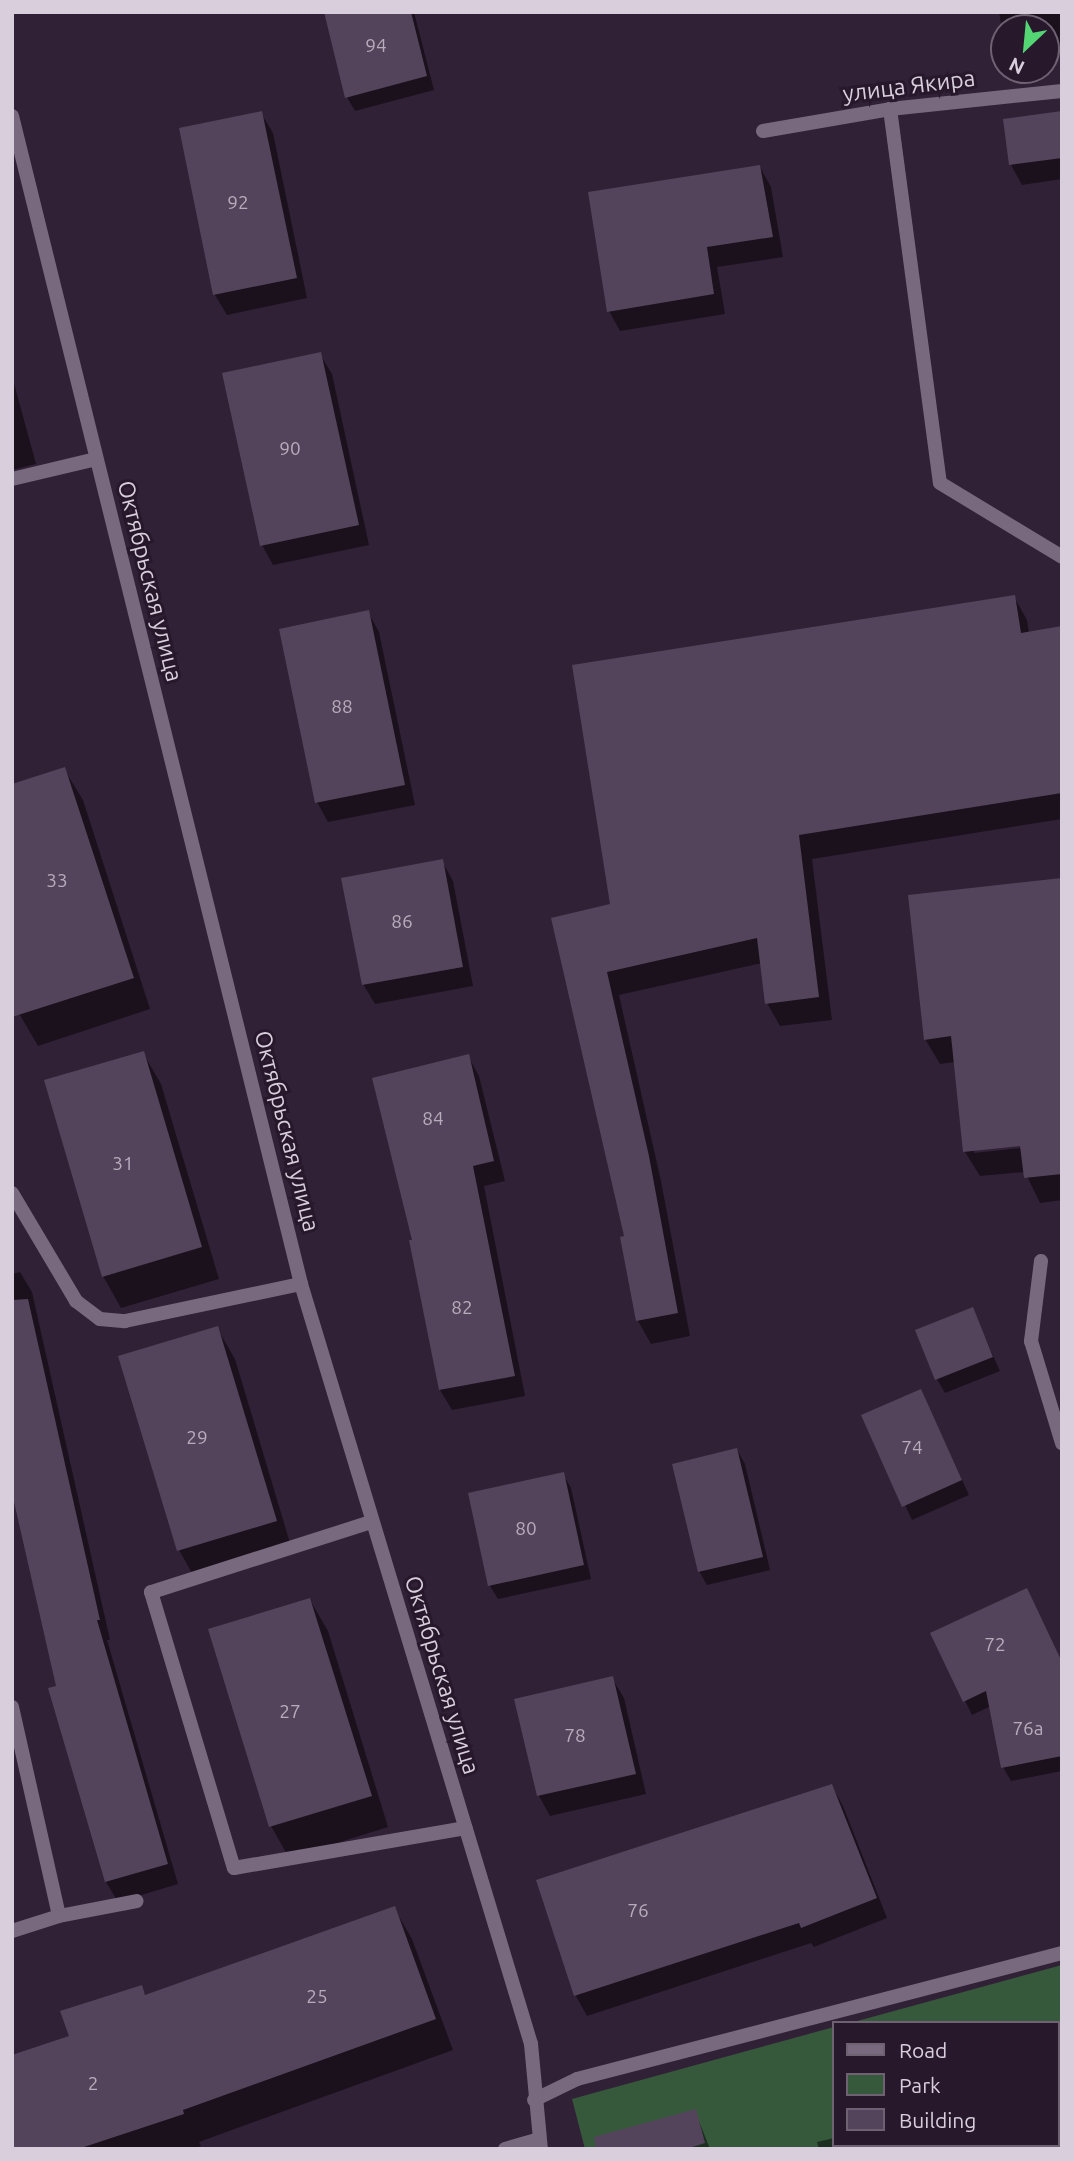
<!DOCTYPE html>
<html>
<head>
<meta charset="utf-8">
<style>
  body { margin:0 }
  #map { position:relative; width:1074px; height:2161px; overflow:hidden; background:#312136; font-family:Ubuntu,sans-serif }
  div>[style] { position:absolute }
  .green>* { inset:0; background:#36593c }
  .shadow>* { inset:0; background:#0007 }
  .building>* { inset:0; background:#54445b }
  .service>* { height:14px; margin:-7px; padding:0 7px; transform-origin:7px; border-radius:7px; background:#79697f }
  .minor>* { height:14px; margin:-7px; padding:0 7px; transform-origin:7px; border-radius:7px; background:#79697f }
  span { translate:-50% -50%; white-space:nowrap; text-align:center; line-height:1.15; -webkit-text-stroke:6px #27182c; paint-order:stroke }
  .number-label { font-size:19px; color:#b7acbc }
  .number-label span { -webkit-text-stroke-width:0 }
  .street-label { font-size:23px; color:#d8cedc }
  .frame { position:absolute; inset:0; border:14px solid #d8cedc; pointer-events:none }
  .legend { position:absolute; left:832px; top:2021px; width:228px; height:126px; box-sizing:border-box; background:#27182c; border:2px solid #6e6172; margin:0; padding:9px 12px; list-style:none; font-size:21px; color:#d8cedc }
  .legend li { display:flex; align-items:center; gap:14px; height:35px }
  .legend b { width:35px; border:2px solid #6e6172 }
  .north { position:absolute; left:990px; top:14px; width:70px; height:70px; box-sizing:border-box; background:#27182c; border:2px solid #6e6172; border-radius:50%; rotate:206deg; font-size:19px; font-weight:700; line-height:28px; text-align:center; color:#d8cedc }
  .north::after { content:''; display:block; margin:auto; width:24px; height:32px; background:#53d673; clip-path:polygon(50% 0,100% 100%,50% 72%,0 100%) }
</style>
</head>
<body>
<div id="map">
  <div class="green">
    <div style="clip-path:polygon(1062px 1965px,1062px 2149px,585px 2149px,572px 2099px,834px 2027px,834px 2145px,1058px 2145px,1058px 2023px,850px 2023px)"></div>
  </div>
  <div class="shadow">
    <div style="clip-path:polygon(346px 12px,414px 12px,434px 90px,355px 111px,347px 97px)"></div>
    <div style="clip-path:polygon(999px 12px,1062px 12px,1062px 47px,1046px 50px,1046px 28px,1004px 28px,1004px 41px)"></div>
    <div style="clip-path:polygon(261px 113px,273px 133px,307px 298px,227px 315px,215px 295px,181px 130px)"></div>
    <div style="clip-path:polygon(1062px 113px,1062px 179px,1022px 185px,1011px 165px)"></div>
    <div style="clip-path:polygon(760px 167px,771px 187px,783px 257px,717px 267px,725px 314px,620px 331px,609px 311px)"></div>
    <div style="clip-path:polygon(320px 354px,332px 374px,369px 545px,273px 565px,262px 545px)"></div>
    <div style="clip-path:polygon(12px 376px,36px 464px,12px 470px)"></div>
    <div style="clip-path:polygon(1014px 597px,1027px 620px,1029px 633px,1062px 628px,1062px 819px,812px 859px,832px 1020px,780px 1026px,767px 1003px,762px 963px,619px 995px,661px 1181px,690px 1336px,651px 1344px,638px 1321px,626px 1237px,553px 919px,612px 906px)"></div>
    <div style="clip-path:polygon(368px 612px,379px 632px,415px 805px,328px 822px,317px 802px)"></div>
    <div style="clip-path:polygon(64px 769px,83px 800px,150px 1009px,38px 1046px,20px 1015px,12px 992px)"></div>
    <div style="clip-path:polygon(442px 861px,453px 881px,473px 986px,375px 1004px,363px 984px)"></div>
    <div style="clip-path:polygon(evenodd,1062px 880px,1062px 1200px,1040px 1203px,1025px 1172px,980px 1176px,965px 1152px,955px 1062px,940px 1064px,925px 1039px,1062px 880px,1029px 1144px,1029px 1147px,974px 1153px,974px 1149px,1029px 1144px)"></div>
    <div style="clip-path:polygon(143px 1053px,161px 1084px,219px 1279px,121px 1308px,103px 1276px)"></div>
    <div style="clip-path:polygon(468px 1056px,479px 1076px,505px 1181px,484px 1186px,525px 1396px,452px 1410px,440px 1390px)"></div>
    <div style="clip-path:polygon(20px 1272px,32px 1292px,110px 1640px,107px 1640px,178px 1884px,118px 1902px,106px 1882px,12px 1485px,12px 1274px)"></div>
    <div style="clip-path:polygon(972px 1309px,1000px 1371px,945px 1393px,937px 1379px)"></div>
    <div style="clip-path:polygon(217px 1328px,235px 1359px,293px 1553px,197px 1582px,179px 1550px)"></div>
    <div style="clip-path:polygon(921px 1391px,969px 1495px,912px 1520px,864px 1416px)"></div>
    <div style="clip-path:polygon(737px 1450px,745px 1464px,770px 1570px,707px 1585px,699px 1571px)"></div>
    <div style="clip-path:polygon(563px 1474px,571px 1488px,591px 1579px,498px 1599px,490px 1586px)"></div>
    <div style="clip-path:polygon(310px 1600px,328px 1631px,388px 1827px,289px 1858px,271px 1826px)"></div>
    <div style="clip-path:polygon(933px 1634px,1062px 1662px,1062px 1771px,1011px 1781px,1003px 1767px,991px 1706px,972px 1715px)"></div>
    <div style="clip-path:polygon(612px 1678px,624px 1698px,646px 1794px,550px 1816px,539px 1796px,516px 1700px)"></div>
    <div style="clip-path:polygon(832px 1786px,843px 1806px,887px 1918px,814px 1947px,811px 1943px,587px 2016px,576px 1996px,538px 1882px)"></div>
    <div style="clip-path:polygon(394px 1908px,412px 1939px,453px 2050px,199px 2142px,201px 2146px,192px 2149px,12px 2149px,141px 1987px,146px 1996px)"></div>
    <div style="clip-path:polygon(695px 2111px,710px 2149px,637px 2149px)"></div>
    <div style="clip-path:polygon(834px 2138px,834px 2145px,934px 2145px,935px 2149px,819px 2149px,817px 2142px)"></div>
  </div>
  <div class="building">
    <div style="clip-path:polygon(324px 12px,411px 12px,427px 76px,345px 98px)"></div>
    <div style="clip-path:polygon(262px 111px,297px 278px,213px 295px,179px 128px)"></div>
    <div style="clip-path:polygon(1062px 111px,1062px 158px,1009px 165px,1003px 119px)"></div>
    <div style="clip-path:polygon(760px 165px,773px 237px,707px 247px,714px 294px,607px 312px,588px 192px)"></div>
    <div style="clip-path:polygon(321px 352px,359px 525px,260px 546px,222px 373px)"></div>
    <div style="clip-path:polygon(1015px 595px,1021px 633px,1062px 626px,1062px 793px,799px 835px,819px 997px,765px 1004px,757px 938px,607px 972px,649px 1156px,678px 1313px,636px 1321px,620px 1237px,624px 1236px,551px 918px,610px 904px,572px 665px)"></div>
    <div style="clip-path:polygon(369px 610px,405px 785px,315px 803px,279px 629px)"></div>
    <div style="clip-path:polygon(65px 767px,134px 978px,12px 1017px,12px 784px)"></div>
    <div style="clip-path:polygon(443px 859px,463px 967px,362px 985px,341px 878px)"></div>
    <div style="clip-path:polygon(1062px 878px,1062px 1174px,1024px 1178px,1020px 1146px,963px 1152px,951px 1036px,924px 1040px,908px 895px)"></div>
    <div style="clip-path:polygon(144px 1051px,202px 1247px,102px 1277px,44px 1080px)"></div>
    <div style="clip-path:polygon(469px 1054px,494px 1161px,473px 1166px,515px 1376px,439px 1390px,409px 1240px,412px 1240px,372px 1078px)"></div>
    <div style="clip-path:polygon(28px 1299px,100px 1620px,97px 1620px,168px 1864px,105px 1882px,48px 1688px,56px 1686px,12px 1493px,12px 1300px)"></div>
    <div style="clip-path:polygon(973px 1307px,993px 1357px,935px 1380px,915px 1330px)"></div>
    <div style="clip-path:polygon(218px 1326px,277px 1521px,177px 1551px,118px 1356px)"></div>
    <div style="clip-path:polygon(921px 1389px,962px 1480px,902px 1507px,861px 1415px)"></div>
    <div style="clip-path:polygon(737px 1448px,763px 1557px,698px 1572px,672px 1464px)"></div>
    <div style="clip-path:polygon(564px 1472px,584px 1565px,488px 1586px,468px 1493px)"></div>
    <div style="clip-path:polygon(1027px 1588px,1062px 1662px,1062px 1756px,1001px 1768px,986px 1691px,963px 1702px,930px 1633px)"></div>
    <div style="clip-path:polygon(310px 1598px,372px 1796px,269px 1827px,208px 1629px)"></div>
    <div style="clip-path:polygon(613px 1676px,636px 1774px,537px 1796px,514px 1699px)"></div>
    <div style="clip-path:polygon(832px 1784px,877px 1898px,801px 1928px,799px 1923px,574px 1996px,536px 1880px)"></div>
    <div style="clip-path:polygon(395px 1906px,436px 2019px,183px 2110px,184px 2114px,78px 2149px,12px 2149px,12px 2055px,69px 2036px,60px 2011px,142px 1985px,145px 1995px)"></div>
    <div style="clip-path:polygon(696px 2109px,705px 2143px,686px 2149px,596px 2149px,594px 2137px)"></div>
  </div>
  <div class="service">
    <div style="left:890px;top:109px;width:377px;rotate:82.4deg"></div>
    <div style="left:940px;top:483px;width:143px;rotate:31.2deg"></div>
    <div style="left:12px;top:479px;width:86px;rotate:-13.4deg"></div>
    <div style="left:12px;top:1193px;width:126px;rotate:59.3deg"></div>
    <div style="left:76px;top:1301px;width:30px;rotate:37deg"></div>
    <div style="left:100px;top:1319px;width:25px;rotate:5deg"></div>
    <div style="left:125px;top:1321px;width:180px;rotate:-11.9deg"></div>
    <div style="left:1041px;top:1261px;width:81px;rotate:97.1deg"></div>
    <div style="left:1031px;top:1341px;width:107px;rotate:73.1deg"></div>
    <div style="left:371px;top:1522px;width:231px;rotate:162.3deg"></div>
    <div style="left:151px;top:1592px;width:288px;rotate:73.3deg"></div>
    <div style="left:234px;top:1868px;width:235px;rotate:-9.8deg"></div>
    <div style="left:12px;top:1707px;width:214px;rotate:77.3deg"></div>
    <div style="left:12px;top:1931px;width:49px;rotate:-17.7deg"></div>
    <div style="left:59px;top:1916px;width:79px;rotate:-10.9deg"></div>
    <div style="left:534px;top:2100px;width:48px;rotate:-26deg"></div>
    <div style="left:577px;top:2079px;width:501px;rotate:-14.56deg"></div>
  </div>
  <div class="minor">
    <div style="left:12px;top:116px;width:1203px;rotate:76.1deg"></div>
    <div style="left:301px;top:1284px;width:794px;rotate:73.16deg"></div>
    <div style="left:531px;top:2044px;width:105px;rotate:84.6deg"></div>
    <div style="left:763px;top:131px;width:129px;rotate:-9.8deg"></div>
    <div style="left:890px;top:109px;width:173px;rotate:-6deg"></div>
    <div style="left:505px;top:2149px;width:35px;rotate:-16deg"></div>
  </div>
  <div class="number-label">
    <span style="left:376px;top:46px">94</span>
    <span style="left:238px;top:203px">92</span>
    <span style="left:290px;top:449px">90</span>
    <span style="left:342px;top:707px">88</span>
    <span style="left:57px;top:881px">33</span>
    <span style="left:402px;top:922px">86</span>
    <span style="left:433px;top:1119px">84</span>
    <span style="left:123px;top:1164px">31</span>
    <span style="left:462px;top:1308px">82</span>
    <span style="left:197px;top:1438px">29</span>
    <span style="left:912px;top:1448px">74</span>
    <span style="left:526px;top:1529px">80</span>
    <span style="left:995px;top:1645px">72</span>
    <span style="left:290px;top:1712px">27</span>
    <span style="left:1028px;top:1729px">76а</span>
    <span style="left:575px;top:1736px">78</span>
    <span style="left:638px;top:1911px">76</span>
    <span style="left:317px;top:1997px">25</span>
    <span style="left:93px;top:2084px">2</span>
  </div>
  <div class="street-label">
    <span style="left:909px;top:86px;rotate:-7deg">улица Якира</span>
    <span style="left:150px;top:581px;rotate:76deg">Октябрьская улица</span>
    <span style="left:287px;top:1131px;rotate:76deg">Октябрьская улица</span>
    <span style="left:442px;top:1675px;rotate:73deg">Октябрьская улица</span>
  </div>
  <div class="frame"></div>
  <ul class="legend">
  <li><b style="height:9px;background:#79697f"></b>Road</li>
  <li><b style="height:19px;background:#36593c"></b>Park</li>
  <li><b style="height:19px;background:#54445b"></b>Building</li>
  </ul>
  <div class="north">N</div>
</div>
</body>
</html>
